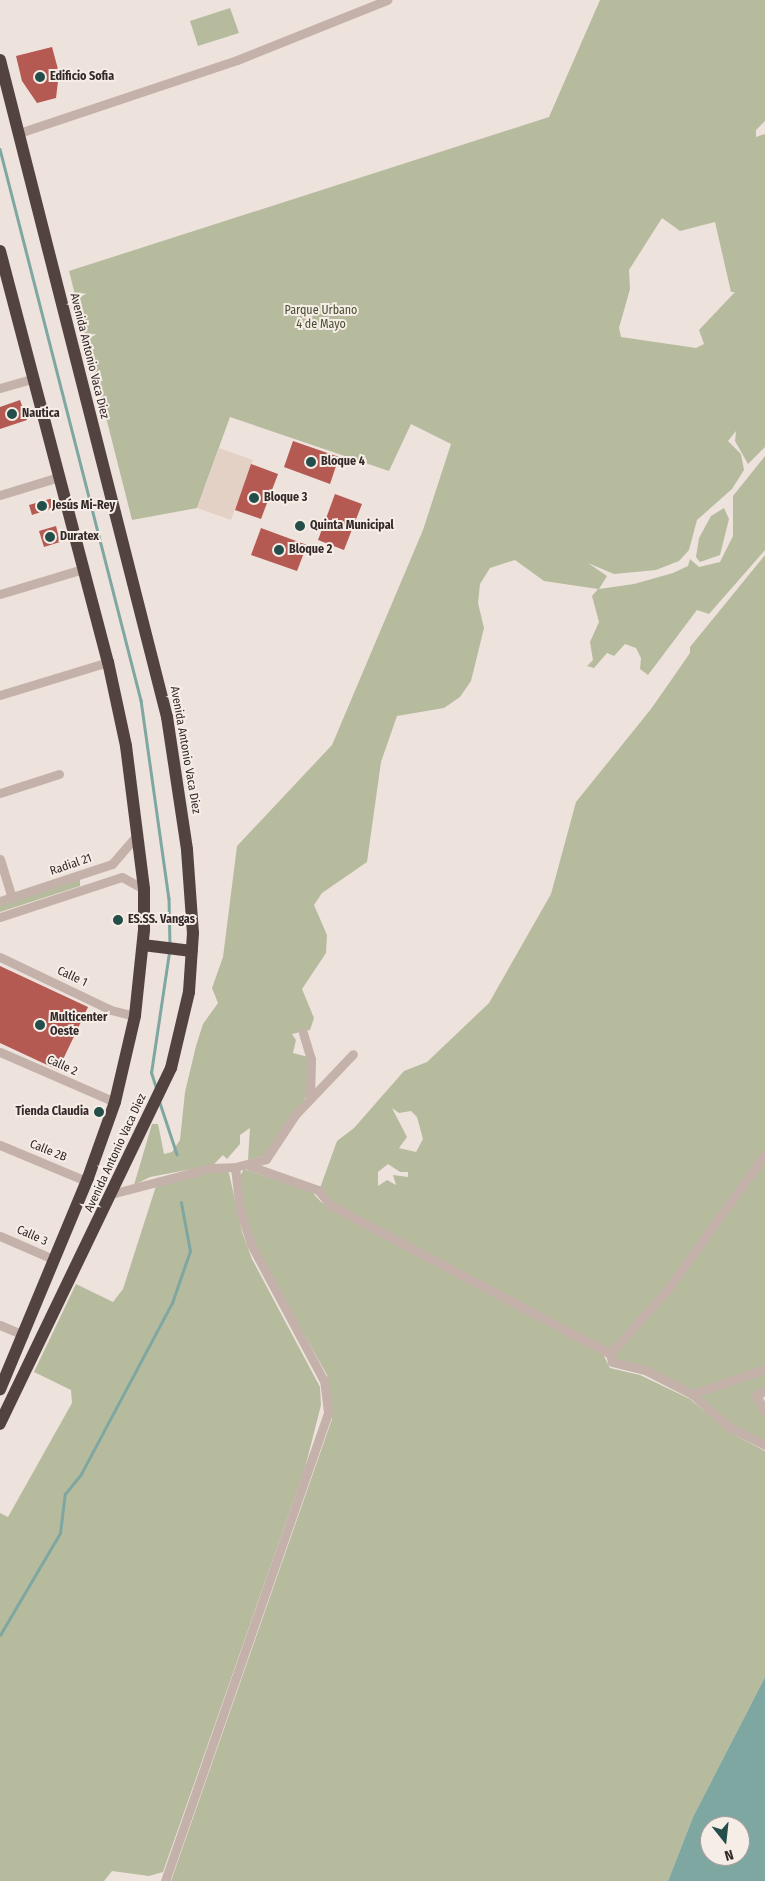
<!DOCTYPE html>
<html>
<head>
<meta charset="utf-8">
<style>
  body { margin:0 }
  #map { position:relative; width:765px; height:1881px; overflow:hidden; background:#eee2dc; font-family:"Fira Sans Condensed",sans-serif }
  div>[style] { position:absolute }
  .green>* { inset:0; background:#b6bb9e }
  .plaza>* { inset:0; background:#e4d1c5 }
  .water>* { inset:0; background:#7fa7a1 }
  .stream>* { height:2.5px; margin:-1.25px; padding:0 1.25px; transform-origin:1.25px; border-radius:1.25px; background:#7fa7a1 }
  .building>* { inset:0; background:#b55953 }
  .minor>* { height:9px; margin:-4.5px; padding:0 4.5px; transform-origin:4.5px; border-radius:4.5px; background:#c4b1a9 }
  .highway>* { height:12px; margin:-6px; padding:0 6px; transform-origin:6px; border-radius:6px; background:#524340 }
  .dots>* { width:14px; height:14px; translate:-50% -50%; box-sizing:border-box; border:2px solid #f6ede7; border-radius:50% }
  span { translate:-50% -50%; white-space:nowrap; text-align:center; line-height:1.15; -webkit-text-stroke:4px #f6ede7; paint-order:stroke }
  .poi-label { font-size:12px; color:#332928; font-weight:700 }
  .left { translate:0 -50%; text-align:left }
  .right { translate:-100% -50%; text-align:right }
  .park-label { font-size:12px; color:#484e2f }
  .street-label { font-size:12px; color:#332928 }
  .north { position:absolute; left:700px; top:1816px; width:50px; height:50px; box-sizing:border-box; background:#f6ede7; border:1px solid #a89f9b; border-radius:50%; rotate:164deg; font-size:14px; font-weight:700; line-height:20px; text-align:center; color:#332928 }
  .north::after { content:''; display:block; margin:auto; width:18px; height:22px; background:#234e49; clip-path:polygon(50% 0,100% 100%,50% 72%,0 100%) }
</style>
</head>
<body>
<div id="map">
  <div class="green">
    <div style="clip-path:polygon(evenodd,600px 0,765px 0,765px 121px,756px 130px,756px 137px,765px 134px,765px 447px,748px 464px,735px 441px,736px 431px,728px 441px,741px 454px,744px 470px,732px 489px,697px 520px,689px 550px,679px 561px,656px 570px,614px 574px,588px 563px,607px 576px,599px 589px,634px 584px,673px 573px,688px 566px,690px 559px,699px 567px,720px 562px,733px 536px,733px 496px,765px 456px,765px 550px,709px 614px,697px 610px,648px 675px,640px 669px,641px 658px,636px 648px,625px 644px,614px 656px,607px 653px,594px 668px,587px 666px,593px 660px,590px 642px,599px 622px,592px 596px,598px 589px,544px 581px,515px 560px,490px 568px,480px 584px,478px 603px,484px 628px,471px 681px,460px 697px,444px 708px,397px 716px,381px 762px,367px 862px,322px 893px,314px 905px,327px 935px,326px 953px,302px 989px,314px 1018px,310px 1030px,292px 1034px,296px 1040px,293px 1053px,308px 1057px,307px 1096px,264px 1156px,248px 1160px,250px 1128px,240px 1135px,240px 1144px,227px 1159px,223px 1155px,213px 1165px,150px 1177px,134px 1185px,152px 1124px,158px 1124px,164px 1154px,172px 1152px,180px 1140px,185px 1092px,196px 1046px,203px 1024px,218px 1003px,212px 988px,223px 957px,237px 846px,332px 745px,423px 530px,451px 444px,411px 424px,389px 471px,230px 417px,197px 508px,132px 520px,69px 271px,549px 117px,600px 0,662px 218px,680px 231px,715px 222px,731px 292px,735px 292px,699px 330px,704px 344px,696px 348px,621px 337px,619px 328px,630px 289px,629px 270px,662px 218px)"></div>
    <div style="clip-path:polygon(230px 8px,239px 33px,198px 46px,190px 21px)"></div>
    <div style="clip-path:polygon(724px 508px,729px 519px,720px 555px,700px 562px,696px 557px,699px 538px,711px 516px)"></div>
    <div style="clip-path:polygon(evenodd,765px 555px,765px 1150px,664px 1291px,610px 1350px,332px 1203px,320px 1188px,337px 1141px,354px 1128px,404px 1071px,427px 1062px,489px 1003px,551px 894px,576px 802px,651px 709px,690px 653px,690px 647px,765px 555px,392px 1108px,399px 1113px,411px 1111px,417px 1117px,423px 1139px,416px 1152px,399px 1148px,407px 1137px,392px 1108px,765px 555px,388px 1164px,400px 1172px,408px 1172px,408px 1177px,393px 1175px,396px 1185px,387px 1180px,378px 1186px,378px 1172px,388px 1164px)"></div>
    <div style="clip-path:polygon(80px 879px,80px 886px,0 912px,0 904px)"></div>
    <div style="clip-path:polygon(765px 1157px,765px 1367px,695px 1392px,616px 1362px,614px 1356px,620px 1346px,656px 1307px)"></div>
    <div style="clip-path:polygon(244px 1169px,312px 1192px,321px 1202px,603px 1354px,610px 1368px,640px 1375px,690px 1399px,731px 1433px,765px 1451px,765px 1677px,693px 1817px,668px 1881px,171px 1881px,332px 1419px,327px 1375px,256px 1249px,247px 1223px,239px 1178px)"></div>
    <div style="clip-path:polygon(223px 1170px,229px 1173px,242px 1232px,252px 1259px,320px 1387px,321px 1405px,305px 1468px,163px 1872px,149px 1876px,112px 1871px,104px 1881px,0 1881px,0 1513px,8px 1517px,72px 1403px,71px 1390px,34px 1372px,76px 1284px,113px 1302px,123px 1289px,156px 1186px)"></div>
    <div style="clip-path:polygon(765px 1371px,765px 1389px,757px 1392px,765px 1413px,765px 1442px,739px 1432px,698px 1395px)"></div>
  </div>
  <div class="plaza">
    <div style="clip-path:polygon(219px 448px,253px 460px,231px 520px,197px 508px)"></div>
  </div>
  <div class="water">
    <div style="clip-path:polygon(evenodd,765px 1677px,765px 1881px,668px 1881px,693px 1817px,765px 1677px,710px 1826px,740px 1826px,740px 1856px,710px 1856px,710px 1826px)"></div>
  </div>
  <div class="stream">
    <div style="left:0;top:149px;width:569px;rotate:75.65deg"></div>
    <div style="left:141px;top:700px;width:200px;rotate:82deg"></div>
    <div style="left:169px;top:898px;width:47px;rotate:88.8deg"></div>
    <div style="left:156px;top:1088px;width:16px;rotate:-108deg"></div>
    <div style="left:151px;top:1073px;width:121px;rotate:-81.5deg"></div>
    <div style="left:160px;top:1103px;width:54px;rotate:71.6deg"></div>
    <div style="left:0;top:1635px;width:118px;rotate:-59.5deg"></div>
    <div style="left:60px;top:1533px;width:39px;rotate:-83deg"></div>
    <div style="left:65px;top:1494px;width:26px;rotate:-51deg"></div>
    <div style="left:81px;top:1474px;width:194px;rotate:-62deg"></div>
    <div style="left:172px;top:1303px;width:55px;rotate:-70.9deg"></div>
    <div style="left:190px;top:1251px;width:49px;rotate:-100.6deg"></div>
  </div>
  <div class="building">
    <div style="clip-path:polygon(52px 47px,59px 73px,56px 98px,37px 103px,22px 81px,16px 56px)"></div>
    <div style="clip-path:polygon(20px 400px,27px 420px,0 429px,0 407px)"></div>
    <div style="clip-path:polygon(293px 441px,339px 457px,330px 484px,284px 467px)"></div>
    <div style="clip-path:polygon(251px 464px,278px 474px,261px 519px,235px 510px)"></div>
    <div style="clip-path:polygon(335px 494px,362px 504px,344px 550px,318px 540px)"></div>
    <div style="clip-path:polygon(53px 498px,56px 507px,32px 515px,29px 505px)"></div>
    <div style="clip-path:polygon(56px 526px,60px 542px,44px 547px,39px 531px)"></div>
    <div style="clip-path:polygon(261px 528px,307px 545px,297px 571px,251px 555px)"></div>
    <div style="clip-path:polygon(0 966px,88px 1007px,58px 1070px,0 1043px)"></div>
  </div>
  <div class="minor">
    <div style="left:19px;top:133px;width:230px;rotate:-18.5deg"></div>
    <div style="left:237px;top:60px;width:162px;rotate:-21.8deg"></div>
    <div style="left:0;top:388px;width:35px;rotate:-16deg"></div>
    <div style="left:0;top:495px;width:62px;rotate:-17deg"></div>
    <div style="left:0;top:594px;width:87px;rotate:-16.8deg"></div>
    <div style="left:0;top:695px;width:113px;rotate:-17deg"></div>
    <div style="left:0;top:793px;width:62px;rotate:-17.9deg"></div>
    <div style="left:0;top:859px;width:41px;rotate:72.9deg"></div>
    <div style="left:0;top:901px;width:118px;rotate:-18.3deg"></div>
    <div style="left:112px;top:864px;width:40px;rotate:-49deg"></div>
    <div style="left:0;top:917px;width:128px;rotate:-18.2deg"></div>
    <div style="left:122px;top:877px;width:25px;rotate:29deg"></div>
    <div style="left:0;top:957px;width:123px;rotate:25.5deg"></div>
    <div style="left:111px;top:1010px;width:25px;rotate:14deg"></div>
    <div style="left:303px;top:1033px;width:27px;rotate:73deg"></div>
    <div style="left:311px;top:1059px;width:40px;rotate:91.4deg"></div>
    <div style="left:0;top:1052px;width:125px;rotate:23.5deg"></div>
    <div style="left:0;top:1145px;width:93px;rotate:22.7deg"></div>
    <div style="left:250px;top:1166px;width:72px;rotate:19.4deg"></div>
    <div style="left:318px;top:1190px;width:19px;rotate:51deg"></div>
    <div style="left:330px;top:1205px;width:317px;rotate:28deg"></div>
    <div style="left:610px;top:1354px;width:8px;rotate:76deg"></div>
    <div style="left:612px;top:1362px;width:34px;rotate:14deg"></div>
    <div style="left:645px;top:1370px;width:53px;rotate:27.1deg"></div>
    <div style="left:692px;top:1394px;width:50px;rotate:41.7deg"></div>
    <div style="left:729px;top:1427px;width:40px;rotate:26.6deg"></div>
    <div style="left:111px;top:1194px;width:102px;rotate:-14.7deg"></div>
    <div style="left:210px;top:1168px;width:25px;rotate:-2deg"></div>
    <div style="left:0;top:1236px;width:58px;rotate:23.5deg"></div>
    <div style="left:0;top:1325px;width:26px;rotate:23deg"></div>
    <div style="left:610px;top:1354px;width:86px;rotate:-48.3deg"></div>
    <div style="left:667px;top:1290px;width:168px;rotate:-54.2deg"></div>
    <div style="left:765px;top:1391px;width:10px;rotate:156deg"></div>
    <div style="left:756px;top:1395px;width:18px;rotate:61deg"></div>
    <div style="left:692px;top:1394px;width:77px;rotate:-18.9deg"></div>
    <div style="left:165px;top:1881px;width:497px;rotate:-70.8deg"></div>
    <div style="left:328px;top:1412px;width:31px;rotate:-97deg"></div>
    <div style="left:324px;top:1381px;width:155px;rotate:-118.1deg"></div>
    <div style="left:251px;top:1244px;width:35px;rotate:-108deg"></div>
    <div style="left:240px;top:1211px;width:44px;rotate:-96.5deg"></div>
    <div style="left:235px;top:1167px;width:32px;rotate:-14deg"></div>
    <div style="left:266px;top:1159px;width:53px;rotate:-56.6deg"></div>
    <div style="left:295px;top:1115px;width:84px;rotate:-46.4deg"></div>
  </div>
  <div class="highway">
    <div style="left:0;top:60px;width:678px;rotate:75.74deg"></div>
    <div style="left:167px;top:717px;width:134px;rotate:81.4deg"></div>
    <div style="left:187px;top:850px;width:83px;rotate:85.9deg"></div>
    <div style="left:193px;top:933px;width:59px;rotate:93.9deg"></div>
    <div style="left:189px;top:992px;width:78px;rotate:103.3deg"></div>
    <div style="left:171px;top:1068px;width:395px;rotate:115.7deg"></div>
    <div style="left:0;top:251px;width:425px;rotate:75.3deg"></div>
    <div style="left:108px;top:662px;width:86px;rotate:77.9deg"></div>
    <div style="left:126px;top:746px;width:144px;rotate:82.8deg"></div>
    <div style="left:144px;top:889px;width:41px;rotate:90deg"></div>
    <div style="left:144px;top:930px;width:86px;rotate:96deg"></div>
    <div style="left:135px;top:1016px;width:88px;rotate:103.1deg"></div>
    <div style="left:115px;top:1102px;width:81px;rotate:109.6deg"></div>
    <div style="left:88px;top:1178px;width:229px;rotate:112.6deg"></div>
    <div style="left:143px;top:945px;width:49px;rotate:7deg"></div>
  </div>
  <div class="dots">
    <div style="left:40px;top:77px;background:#234e49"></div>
    <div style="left:12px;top:414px;background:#234e49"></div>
    <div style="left:311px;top:462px;background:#234e49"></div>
    <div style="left:254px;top:498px;background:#234e49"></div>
    <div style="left:42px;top:506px;background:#234e49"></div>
    <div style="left:300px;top:526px;background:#234e49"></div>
    <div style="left:50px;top:537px;background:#234e49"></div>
    <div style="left:279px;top:550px;background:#234e49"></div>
    <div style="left:118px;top:920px;background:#234e49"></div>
    <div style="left:40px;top:1025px;background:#234e49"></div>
    <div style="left:99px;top:1112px;background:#234e49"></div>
  </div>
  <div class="poi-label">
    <span class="left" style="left:50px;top:77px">Edificio Sofia</span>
    <span class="left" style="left:22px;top:414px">Nautica</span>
    <span class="left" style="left:321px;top:462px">Bloque 4</span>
    <span class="left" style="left:264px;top:498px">Bloque 3</span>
    <span class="left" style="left:52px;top:506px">Jesús Mi-Rey</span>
    <span class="left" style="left:310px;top:526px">Quinta Municipal</span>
    <span class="left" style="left:60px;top:537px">Duratex</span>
    <span class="left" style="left:289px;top:550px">Bloque 2</span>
    <span class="left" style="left:128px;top:920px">ES.SS. Vangas</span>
    <span class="left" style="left:50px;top:1025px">Multicenter<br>Oeste</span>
    <span class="right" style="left:89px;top:1112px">Tienda Claudia</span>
  </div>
  <div class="park-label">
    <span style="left:321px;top:318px">Parque Urbano<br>4 de Mayo</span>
  </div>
  <div class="street-label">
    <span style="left:89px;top:356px;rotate:76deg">Avenida Antonio Vaca Diez</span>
    <span style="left:185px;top:750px;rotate:80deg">Avenida Antonio Vaca Diez</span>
    <span style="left:71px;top:865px;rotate:-19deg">Radial 21</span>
    <span style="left:72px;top:977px;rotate:25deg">Calle 1</span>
    <span style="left:62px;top:1066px;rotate:24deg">Calle 2</span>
    <span style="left:48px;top:1151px;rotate:22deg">Calle 2B</span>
    <span style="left:116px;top:1153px;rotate:-65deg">Avenida Antonio Vaca Diez</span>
    <span style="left:32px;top:1236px;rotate:24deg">Calle 3</span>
  </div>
  <div class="north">N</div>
</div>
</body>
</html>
